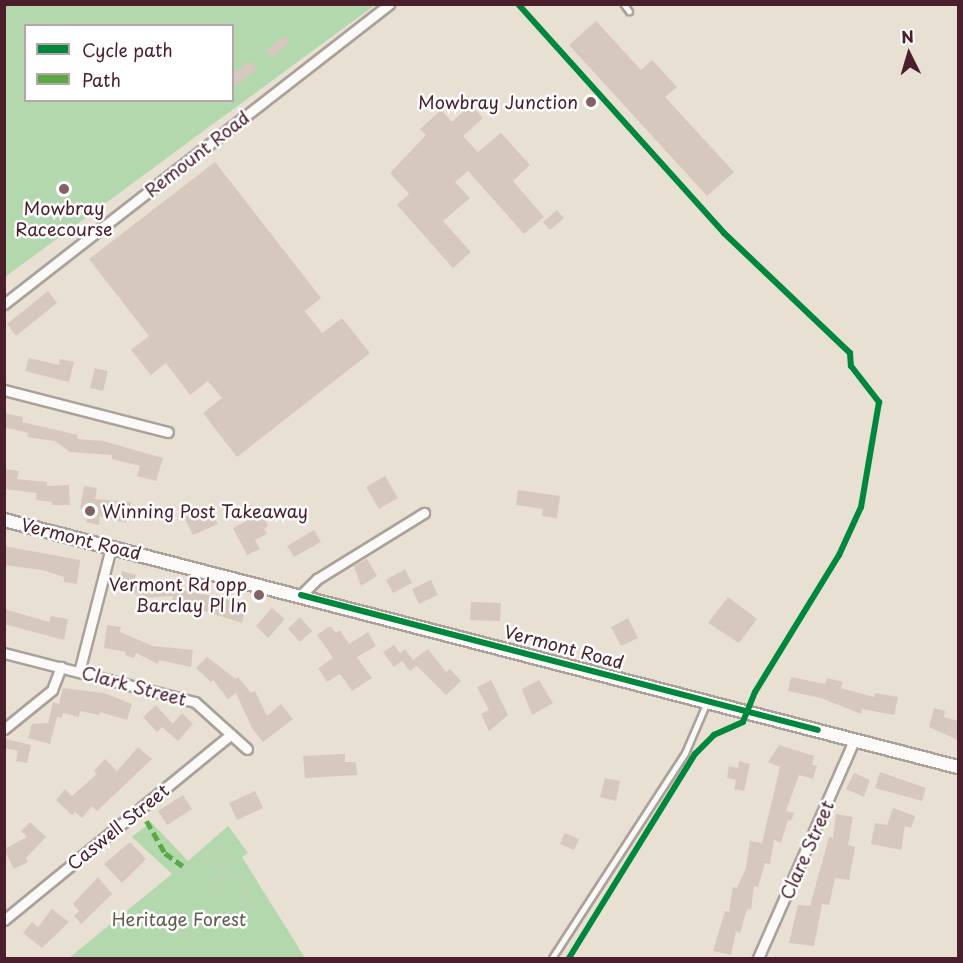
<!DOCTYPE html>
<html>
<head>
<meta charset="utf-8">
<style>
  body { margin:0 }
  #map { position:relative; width:963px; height:963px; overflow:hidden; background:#e8e0d2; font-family:"Playpen Sans",sans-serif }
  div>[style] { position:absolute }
  .green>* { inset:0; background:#b4d8ad }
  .building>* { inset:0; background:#d7c8bd }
  .path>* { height:2px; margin-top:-1px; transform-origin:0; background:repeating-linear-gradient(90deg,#cec9c7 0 1.5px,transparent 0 6px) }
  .roads { filter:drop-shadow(2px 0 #aca19a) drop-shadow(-2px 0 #aca19a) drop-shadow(0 2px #aca19a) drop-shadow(0 -2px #aca19a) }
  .service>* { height:4.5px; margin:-2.25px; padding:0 2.25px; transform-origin:2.25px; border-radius:2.25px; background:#fcfaf8 }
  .minor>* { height:9px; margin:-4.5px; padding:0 4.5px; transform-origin:4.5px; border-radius:4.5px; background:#fcfaf8 }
  .tertiary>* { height:12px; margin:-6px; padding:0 6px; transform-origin:6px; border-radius:6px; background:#fcfaf8 }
  .quiet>* { height:4.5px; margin-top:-2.25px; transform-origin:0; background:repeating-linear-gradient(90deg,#57aa44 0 9px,transparent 0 13.5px) }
  .cycleway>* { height:6px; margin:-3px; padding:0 3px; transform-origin:3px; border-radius:3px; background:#00873e }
  .dots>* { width:16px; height:16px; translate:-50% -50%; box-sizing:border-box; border:3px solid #fff; border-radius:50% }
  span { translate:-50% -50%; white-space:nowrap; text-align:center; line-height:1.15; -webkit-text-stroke:5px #fff; paint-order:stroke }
  .poi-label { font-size:18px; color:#4a1f2b }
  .right { translate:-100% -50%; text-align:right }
  .left { translate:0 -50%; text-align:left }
  .street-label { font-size:18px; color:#4a1f2b }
  .park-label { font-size:18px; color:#605e4e }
  .frame { position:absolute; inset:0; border:6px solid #4a1f2b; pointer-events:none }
  .legend { position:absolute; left:24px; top:24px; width:210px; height:78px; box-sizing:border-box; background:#fff; border:2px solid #b7a5aa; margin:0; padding:8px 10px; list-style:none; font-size:18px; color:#4a1f2b }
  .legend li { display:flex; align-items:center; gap:12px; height:30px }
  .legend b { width:30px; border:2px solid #b7a5aa }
  .north { position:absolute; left:879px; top:24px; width:60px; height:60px; -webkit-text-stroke:4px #fff; paint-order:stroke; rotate:355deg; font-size:16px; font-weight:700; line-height:24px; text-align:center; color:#4a1f2b }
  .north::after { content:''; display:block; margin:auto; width:21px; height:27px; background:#4a1f2b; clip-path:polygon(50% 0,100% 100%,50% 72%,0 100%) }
</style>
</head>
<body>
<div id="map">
  <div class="green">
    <div style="clip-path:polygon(evenodd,5px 5px,375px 5px,5px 277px,5px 5px,26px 26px,232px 26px,232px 100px,26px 100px,26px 26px)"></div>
    <div style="clip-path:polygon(151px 822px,188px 861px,228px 826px,248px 853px,242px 857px,305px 958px,69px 958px,172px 874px,132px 837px)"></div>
  </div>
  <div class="building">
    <div style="clip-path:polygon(596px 21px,641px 70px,652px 60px,677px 87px,665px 97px,734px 172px,707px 196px,569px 45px)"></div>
    <div style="clip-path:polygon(284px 36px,290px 42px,272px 57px,266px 50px)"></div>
    <div style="clip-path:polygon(251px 61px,257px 70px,232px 87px,232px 74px)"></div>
    <div style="clip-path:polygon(471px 105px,483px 118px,463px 136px,478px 152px,501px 133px,530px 165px,513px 181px,544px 217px,524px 234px,468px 171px,455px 182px,470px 198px,443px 221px,471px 252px,453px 268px,397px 205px,409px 194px,390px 173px,426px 135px,420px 129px,441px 110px,452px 122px)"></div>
    <div style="clip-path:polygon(215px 162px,321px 298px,305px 311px,322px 333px,342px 318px,370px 353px,237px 457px,203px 413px,222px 398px,208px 381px,190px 395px,166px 363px,151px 375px,131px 350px,149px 336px,89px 259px)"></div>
    <div style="clip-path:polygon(557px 210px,564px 218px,550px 230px,543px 222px)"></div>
    <div style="clip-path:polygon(48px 291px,57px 303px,16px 336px,7px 324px)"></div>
    <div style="clip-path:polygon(29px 358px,59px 365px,60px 359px,74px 362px,69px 382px,25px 371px)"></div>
    <div style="clip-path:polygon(95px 368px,108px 371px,103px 391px,90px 388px)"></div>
    <div style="clip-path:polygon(4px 413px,23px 417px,22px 422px,78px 435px,77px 439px,103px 441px,163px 458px,156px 481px,137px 476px,140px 466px,112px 459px,112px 455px,70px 452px,55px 441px,27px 437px,28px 433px,4px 427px)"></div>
    <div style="clip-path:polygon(4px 469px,19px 471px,17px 479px,47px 482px,47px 486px,69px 485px,70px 505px,52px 505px,52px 502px,36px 500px,37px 493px,5px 489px)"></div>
    <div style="clip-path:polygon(385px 476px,398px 498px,379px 509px,366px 487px)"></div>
    <div style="clip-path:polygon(84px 486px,97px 488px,95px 499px,131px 502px,126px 523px,100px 516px,99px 525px,86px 522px,88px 511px,80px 509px)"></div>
    <div style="clip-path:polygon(518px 490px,560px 496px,557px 518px,542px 516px,543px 509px,516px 505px)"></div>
    <div style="clip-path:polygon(200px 510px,203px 517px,212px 513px,218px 524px,193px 535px,184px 517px)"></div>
    <div style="clip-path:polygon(262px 513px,268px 526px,264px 529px,267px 534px,255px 540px,260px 549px,247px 555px,233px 528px)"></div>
    <div style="clip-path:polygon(314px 530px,321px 542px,294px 557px,287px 546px)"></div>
    <div style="clip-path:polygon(4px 546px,80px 560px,77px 584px,64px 582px,64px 577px,42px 570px,4px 565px)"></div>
    <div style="clip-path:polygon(367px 559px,377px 576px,361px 586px,354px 566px)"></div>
    <div style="clip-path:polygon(405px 569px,412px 583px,393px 593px,386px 580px)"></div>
    <div style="clip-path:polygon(122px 571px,136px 575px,134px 581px,161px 580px,161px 585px,247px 604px,242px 623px,184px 605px,184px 610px,171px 609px,173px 596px,137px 598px,137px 594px,117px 590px)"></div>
    <div style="clip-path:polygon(431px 580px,438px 595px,419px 604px,412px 589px)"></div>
    <div style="clip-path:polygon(728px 597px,757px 619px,739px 643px,708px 623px)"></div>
    <div style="clip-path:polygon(471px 602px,501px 603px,500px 621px,470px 620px)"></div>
    <div style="clip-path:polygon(272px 608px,285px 619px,268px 638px,256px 626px)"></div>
    <div style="clip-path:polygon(4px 609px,49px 622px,51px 616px,68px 619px,64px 640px,4px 624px)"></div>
    <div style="clip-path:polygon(300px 617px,312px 631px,300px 642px,288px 629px)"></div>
    <div style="clip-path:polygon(628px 618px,638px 638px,621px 646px,611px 627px)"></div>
    <div style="clip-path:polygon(107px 625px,121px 627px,120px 632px,153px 646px,193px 650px,191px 667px,159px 660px,158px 664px,136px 653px,134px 658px,125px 655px,126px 652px,104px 648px)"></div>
    <div style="clip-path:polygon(330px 626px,336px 633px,340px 630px,349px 644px,368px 632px,376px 646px,357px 657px,372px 678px,352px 691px,340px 674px,327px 682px,318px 668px,333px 658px,317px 635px)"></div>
    <div style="clip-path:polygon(394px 645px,400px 653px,405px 649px,413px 660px,428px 649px,446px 672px,450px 669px,461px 681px,446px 695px,417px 666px,410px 671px,402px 661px,394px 667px,383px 652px)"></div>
    <div style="clip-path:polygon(207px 657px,236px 679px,238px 677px,251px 693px,255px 691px,267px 716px,281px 704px,293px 719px,263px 742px,252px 728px,236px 693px,228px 699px,213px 680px,211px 682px,196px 668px)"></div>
    <div style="clip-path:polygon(791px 677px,825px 684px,827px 678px,843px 682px,841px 688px,874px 697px,875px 693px,898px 697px,894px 715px,862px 709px,861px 714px,821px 698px,788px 691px)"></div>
    <div style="clip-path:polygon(491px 680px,508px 715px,489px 731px,481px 714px,489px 710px,477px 687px)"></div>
    <div style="clip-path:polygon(539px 680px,553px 703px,532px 715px,522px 689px)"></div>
    <div style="clip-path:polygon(63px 688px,104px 693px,132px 704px,127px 720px,100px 712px,99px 715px,80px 711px,79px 717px,63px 713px,62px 718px,57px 717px,50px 744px,28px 738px,32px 724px,48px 723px,53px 702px,59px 704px)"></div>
    <div style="clip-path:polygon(156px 705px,173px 724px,182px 713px,193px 724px,178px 741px,162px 727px,157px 732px,143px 717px)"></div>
    <div style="clip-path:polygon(934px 708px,945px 711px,944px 717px,958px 721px,958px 740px,929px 727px)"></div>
    <div style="clip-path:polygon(6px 739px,31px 745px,27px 763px,16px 761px,18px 751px,4px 748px)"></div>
    <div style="clip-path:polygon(779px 745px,814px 756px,812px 765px,817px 766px,813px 779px,799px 775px,786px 811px,794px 813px,791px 821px,788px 820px,781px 843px,774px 840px,770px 864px,765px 863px,758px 887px,754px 886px,751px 910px,747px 909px,740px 933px,736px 931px,731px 955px,713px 951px,725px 911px,729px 912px,733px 887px,737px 888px,746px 868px,750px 841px,762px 843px,780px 767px,768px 762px)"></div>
    <div style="clip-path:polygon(138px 747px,152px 759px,97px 811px,92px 806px,82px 818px,75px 812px,72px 815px,56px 800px,65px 789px,72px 796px,97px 774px,94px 771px,105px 759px,117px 771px)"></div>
    <div style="clip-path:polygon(345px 754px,345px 762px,356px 762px,357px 775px,305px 778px,303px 756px)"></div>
    <div style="clip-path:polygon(739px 761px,750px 764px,744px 791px,734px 789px,736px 780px,727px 778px,729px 766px,738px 768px)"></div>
    <div style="clip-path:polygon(880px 772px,926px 788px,922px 801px,875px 788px)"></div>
    <div style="clip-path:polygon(854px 773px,870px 780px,864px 797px,846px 789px)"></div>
    <div style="clip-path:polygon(605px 778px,620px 781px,616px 801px,600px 797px)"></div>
    <div style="clip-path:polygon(255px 791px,263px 808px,237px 820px,229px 803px)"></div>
    <div style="clip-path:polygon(183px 795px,192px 809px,167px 825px,158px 811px)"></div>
    <div style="clip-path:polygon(893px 808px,915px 816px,911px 828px,905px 826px,901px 850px,871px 844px,875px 823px,887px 825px)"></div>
    <div style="clip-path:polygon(836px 814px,853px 817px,848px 845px,855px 847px,849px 880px,835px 878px,829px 905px,822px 904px,814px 946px,789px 943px,798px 905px,810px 906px,829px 837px,833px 838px)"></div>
    <div style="clip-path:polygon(30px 822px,46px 837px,26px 858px,28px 862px,14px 869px,4px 849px,27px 837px,21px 831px)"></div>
    <div style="clip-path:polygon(565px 833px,579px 839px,574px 850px,560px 844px)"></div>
    <div style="clip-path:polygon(130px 842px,146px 859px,122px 883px,104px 864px)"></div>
    <div style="clip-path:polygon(98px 877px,112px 894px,81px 924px,74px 916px,79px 911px,73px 904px)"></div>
    <div style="clip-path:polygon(52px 909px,69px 922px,42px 948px,23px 933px,32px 922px,38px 927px)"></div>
  </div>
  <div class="path">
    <div style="left:218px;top:854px;width:11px"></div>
    <div style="left:183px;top:866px;width:34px;rotate:-2deg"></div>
    <div style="left:217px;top:865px;width:10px;rotate:-79deg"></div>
    <div style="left:219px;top:855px;width:12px;rotate:-175deg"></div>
    <div style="left:207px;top:854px;width:10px;rotate:101deg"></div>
    <div style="left:226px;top:866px;width:21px;rotate:29deg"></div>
    <div style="left:244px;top:876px;width:8px;rotate:97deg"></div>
    <div style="left:243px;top:884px;width:7px;rotate:180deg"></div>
    <div style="left:236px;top:884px;width:11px;rotate:-100deg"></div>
    <div style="left:226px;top:866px;width:12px;rotate:-70deg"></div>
    <div style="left:230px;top:855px;width:12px;rotate:-20deg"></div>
    <div style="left:242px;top:884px;width:28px;rotate:82deg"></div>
    <div style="left:246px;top:912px;width:15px;rotate:-53deg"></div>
    <div style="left:209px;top:892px;width:21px;rotate:-45deg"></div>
    <div style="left:224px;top:877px;width:14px;rotate:-107deg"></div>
  </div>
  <div class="roads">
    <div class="service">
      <div style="left:624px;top:4px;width:9px;rotate:54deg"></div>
      <div style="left:552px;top:958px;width:244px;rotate:-57deg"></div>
      <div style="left:685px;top:753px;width:56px;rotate:-66.7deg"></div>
    </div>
    <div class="minor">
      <div style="left:4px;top:304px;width:488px;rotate:-37.9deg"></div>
      <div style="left:4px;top:390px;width:169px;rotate:14.4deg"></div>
      <div style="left:301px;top:595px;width:23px;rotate:-45deg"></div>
      <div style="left:317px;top:579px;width:126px;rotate:-31.7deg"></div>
      <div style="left:4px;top:653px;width:197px;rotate:14.4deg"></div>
      <div style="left:195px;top:702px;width:70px;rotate:42.1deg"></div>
      <div style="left:79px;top:672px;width:129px;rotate:-75.6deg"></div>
      <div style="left:4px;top:729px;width:62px;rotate:-39.1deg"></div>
      <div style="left:52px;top:690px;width:25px;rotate:-69deg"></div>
      <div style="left:4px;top:920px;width:293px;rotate:-39.3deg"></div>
      <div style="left:758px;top:958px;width:238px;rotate:-66.2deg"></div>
    </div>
    <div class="tertiary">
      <div style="left:4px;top:520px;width:985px;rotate:14.52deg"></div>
    </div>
  </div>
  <div class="quiet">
    <div style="left:140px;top:809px;width:51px;rotate:60.4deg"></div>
    <div style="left:165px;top:853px;width:22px;rotate:36deg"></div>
  </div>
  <div class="cycleway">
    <div style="left:518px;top:4px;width:308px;rotate:48deg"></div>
    <div style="left:724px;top:233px;width:174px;rotate:43.6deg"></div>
    <div style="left:850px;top:353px;width:13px;rotate:86deg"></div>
    <div style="left:851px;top:366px;width:46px;rotate:52.1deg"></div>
    <div style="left:879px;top:402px;width:107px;rotate:99.7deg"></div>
    <div style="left:861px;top:507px;width:53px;rotate:114.6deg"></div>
    <div style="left:839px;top:555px;width:161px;rotate:121.5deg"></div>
    <div style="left:755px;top:692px;width:32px;rotate:112deg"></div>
    <div style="left:743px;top:722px;width:32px;rotate:156deg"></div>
    <div style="left:714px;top:735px;width:27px;rotate:135deg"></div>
    <div style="left:695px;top:754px;width:240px;rotate:121.7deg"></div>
    <div style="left:301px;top:595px;width:534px;rotate:14.63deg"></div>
  </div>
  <div class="dots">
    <div style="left:591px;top:102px;background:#816365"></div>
    <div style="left:64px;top:189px;background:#816365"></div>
    <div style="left:90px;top:511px;background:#816365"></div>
    <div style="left:259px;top:595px;background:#816365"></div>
  </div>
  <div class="poi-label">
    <span class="right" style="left:578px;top:102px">Mowbray Junction</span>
    <span style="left:64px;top:219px">Mowbray<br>Racecourse</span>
    <span class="left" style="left:102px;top:511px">Winning Post Takeaway</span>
    <span class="right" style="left:247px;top:595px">Vermont Rd opp<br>Barclay Pl In</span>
  </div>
  <div class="street-label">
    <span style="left:197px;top:154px;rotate:-38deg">Remount Road</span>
    <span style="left:81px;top:539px;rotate:14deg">Vermont Road</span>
    <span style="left:564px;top:647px;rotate:15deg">Vermont Road</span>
    <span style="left:134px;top:686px;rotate:15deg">Clark Street</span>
    <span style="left:118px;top:827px;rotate:-39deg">Caswell Street</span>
    <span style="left:807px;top:850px;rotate:-66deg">Clare Street</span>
  </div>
  <div class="park-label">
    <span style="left:179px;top:919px">Heritage Forest</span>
  </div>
  <div class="frame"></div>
  <ul class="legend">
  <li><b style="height:8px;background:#00873e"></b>Cycle path</li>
  <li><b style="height:8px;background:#57aa44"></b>Path</li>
  </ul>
  <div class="north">N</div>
</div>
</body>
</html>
